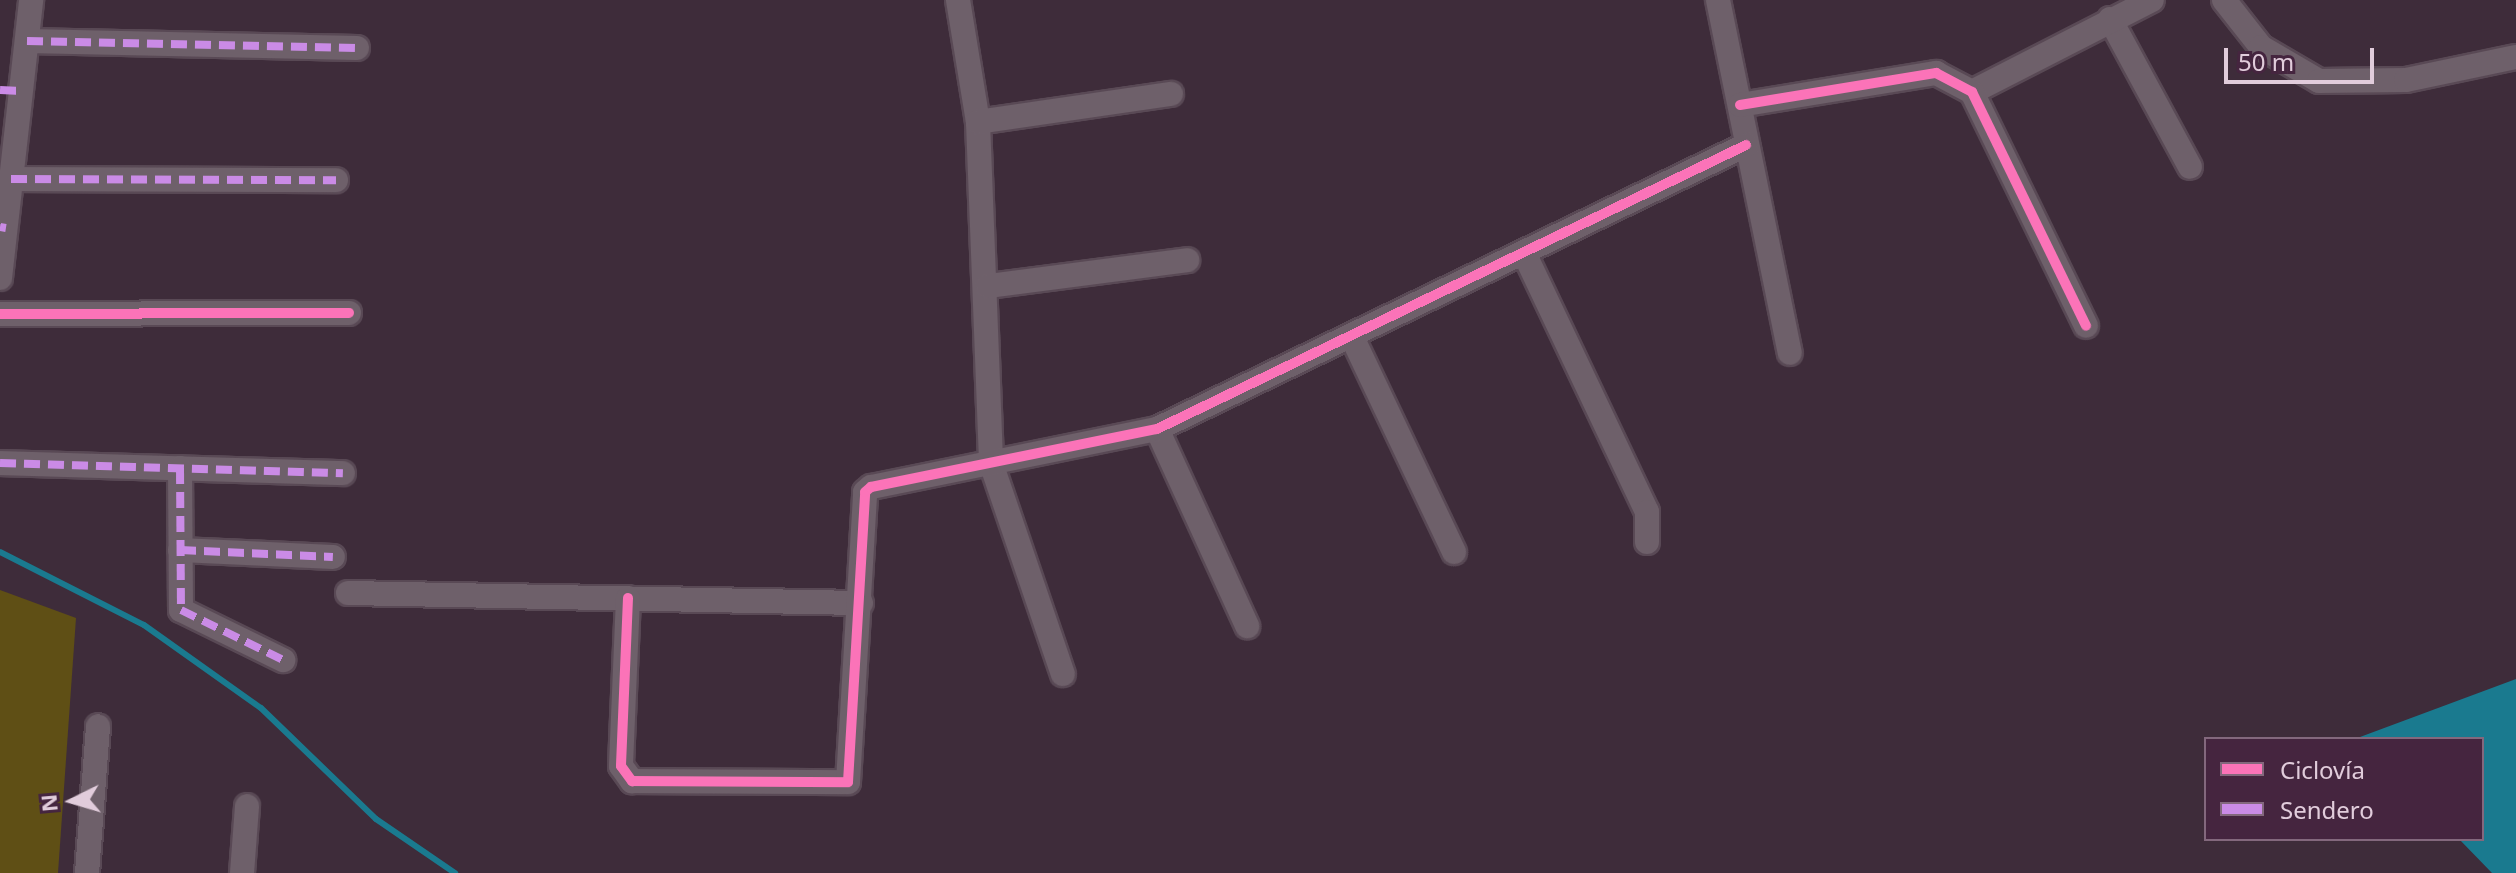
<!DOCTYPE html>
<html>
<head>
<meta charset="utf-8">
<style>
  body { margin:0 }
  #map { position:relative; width:2516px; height:873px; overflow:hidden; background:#3e2c3a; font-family:"Noto Sans",sans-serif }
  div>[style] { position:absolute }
  .green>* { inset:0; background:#5f4f15 }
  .water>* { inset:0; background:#1a7a8f }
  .stream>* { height:6px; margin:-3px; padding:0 3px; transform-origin:3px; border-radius:3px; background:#1a7a8f }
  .roads { filter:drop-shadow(2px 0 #594955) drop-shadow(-2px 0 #594955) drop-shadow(0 2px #594955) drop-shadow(0 -2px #594955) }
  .minor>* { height:24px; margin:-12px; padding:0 12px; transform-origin:12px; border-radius:12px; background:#6e606a }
  .quiet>* { height:8px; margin-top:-4px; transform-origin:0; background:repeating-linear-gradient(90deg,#ca8be6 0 16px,transparent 0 24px) }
  .cycleway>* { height:10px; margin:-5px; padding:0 5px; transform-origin:5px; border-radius:5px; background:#fb73b8 }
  span { translate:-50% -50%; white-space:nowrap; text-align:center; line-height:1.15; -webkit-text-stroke:8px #45253f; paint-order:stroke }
  .legend { position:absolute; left:2204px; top:737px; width:280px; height:104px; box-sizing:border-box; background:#45253f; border:2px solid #83687d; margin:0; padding:10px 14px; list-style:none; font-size:24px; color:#e1ccdb }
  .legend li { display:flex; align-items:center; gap:16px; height:40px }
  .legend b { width:40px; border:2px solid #83687d }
  .north { position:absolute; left:32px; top:761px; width:80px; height:80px; -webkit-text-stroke:6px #45253f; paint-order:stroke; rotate:265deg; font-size:22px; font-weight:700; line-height:32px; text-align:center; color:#e1ccdb }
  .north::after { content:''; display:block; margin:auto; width:28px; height:36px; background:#e1ccdb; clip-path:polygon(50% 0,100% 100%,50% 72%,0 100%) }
  .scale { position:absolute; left:2224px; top:48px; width:150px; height:36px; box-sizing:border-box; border:4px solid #e1ccdb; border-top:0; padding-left:10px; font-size:24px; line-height:28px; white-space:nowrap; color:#e1ccdb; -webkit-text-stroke:6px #45253f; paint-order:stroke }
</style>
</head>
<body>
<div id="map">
  <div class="green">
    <div style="clip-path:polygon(0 590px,76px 618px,58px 873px,0 873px)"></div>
  </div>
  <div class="water">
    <div style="clip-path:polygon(2516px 679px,2516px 873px,2492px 873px,2459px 839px,2482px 839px,2482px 739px,2360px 737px)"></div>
  </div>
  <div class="stream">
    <div style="left:0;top:552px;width:161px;rotate:26.9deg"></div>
    <div style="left:144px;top:625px;width:143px;rotate:35.4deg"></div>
    <div style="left:261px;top:708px;width:160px;rotate:44deg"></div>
    <div style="left:376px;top:819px;width:96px;rotate:34.4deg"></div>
  </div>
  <div class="roads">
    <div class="minor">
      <div style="left:958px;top:0;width:124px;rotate:80.7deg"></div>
      <div style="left:978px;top:122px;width:341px;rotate:87.8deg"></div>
      <div style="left:991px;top:463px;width:223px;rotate:71.2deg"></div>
      <div style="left:1718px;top:0;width:360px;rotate:78.5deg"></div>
      <div style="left:2224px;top:0;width:60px;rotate:51.8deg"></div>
      <div style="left:2261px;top:47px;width:67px;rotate:30.4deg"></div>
      <div style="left:2319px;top:81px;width:87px;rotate:-0.7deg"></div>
      <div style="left:2406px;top:80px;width:112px;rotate:-11.8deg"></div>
      <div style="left:2110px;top:19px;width:168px;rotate:61.6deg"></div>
      <div style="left:27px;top:41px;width:330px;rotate:1.2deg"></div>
      <div style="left:1972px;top:92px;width:202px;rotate:-27.1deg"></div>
      <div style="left:1740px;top:105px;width:199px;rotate:-9.3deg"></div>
      <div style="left:1936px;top:73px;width:41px;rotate:27.8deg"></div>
      <div style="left:1972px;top:92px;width:260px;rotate:64deg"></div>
      <div style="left:978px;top:122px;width:195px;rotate:-8.3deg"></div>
      <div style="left:11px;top:179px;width:325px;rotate:0.2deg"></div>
      <div style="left:1526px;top:257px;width:282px;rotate:64.6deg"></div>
      <div style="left:1647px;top:512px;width:30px;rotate:90deg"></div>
      <div style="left:0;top:278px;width:280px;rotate:-83.6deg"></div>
      <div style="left:988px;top:286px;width:201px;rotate:-7.4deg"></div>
      <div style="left:0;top:314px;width:349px;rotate:-0.2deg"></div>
      <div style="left:1352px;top:337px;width:238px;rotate:64.6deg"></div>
      <div style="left:1157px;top:429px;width:217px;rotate:65.4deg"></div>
      <div style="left:0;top:463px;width:343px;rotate:1.7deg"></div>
      <div style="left:180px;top:468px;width:142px;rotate:89.6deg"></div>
      <div style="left:181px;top:610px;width:114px;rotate:26.1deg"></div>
      <div style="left:180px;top:550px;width:153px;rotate:2.6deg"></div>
      <div style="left:348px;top:593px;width:513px;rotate:1.12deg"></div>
      <div style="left:628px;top:598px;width:168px;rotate:92.4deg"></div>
      <div style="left:621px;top:766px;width:19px;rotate:54deg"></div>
      <div style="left:632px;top:781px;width:216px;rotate:0.3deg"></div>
      <div style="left:848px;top:782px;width:290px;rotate:-86.6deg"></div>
      <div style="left:865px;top:492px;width:8px;rotate:-40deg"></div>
      <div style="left:871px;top:487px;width:292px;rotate:-11.5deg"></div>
      <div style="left:1157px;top:429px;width:654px;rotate:-25.74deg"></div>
      <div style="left:87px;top:873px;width:147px;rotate:-85.7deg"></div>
      <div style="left:242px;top:873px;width:67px;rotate:-85.7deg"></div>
    </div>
  </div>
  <div class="quiet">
    <div style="left:27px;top:41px;width:330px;rotate:1.2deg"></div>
    <div style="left:0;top:90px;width:21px;rotate:3deg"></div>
    <div style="left:11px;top:179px;width:325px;rotate:0.2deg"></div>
    <div style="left:0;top:227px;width:6px;rotate:9deg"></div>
    <div style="left:0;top:463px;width:343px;rotate:1.7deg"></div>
    <div style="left:180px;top:468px;width:142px;rotate:89.6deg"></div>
    <div style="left:181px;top:610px;width:114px;rotate:26.1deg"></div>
    <div style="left:180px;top:550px;width:153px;rotate:2.6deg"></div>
  </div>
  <div class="cycleway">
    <div style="left:1740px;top:105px;width:199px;rotate:-9.3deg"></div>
    <div style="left:1936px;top:73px;width:41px;rotate:27.8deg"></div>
    <div style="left:1972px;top:92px;width:260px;rotate:64deg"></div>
    <div style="left:0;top:314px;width:349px;rotate:-0.2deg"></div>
    <div style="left:628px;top:598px;width:168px;rotate:92.4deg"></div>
    <div style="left:621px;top:766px;width:19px;rotate:54deg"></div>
    <div style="left:632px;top:781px;width:216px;rotate:0.3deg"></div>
    <div style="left:848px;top:782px;width:290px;rotate:-86.6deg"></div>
    <div style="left:865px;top:492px;width:8px;rotate:-40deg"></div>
    <div style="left:871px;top:487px;width:292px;rotate:-11.5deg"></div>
    <div style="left:1157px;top:429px;width:654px;rotate:-25.74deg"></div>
  </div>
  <ul class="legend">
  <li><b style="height:10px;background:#fb73b8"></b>Ciclovía</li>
  <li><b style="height:10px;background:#ca8be6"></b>Sendero</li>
  </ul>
  <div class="north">N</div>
  <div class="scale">50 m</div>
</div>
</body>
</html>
